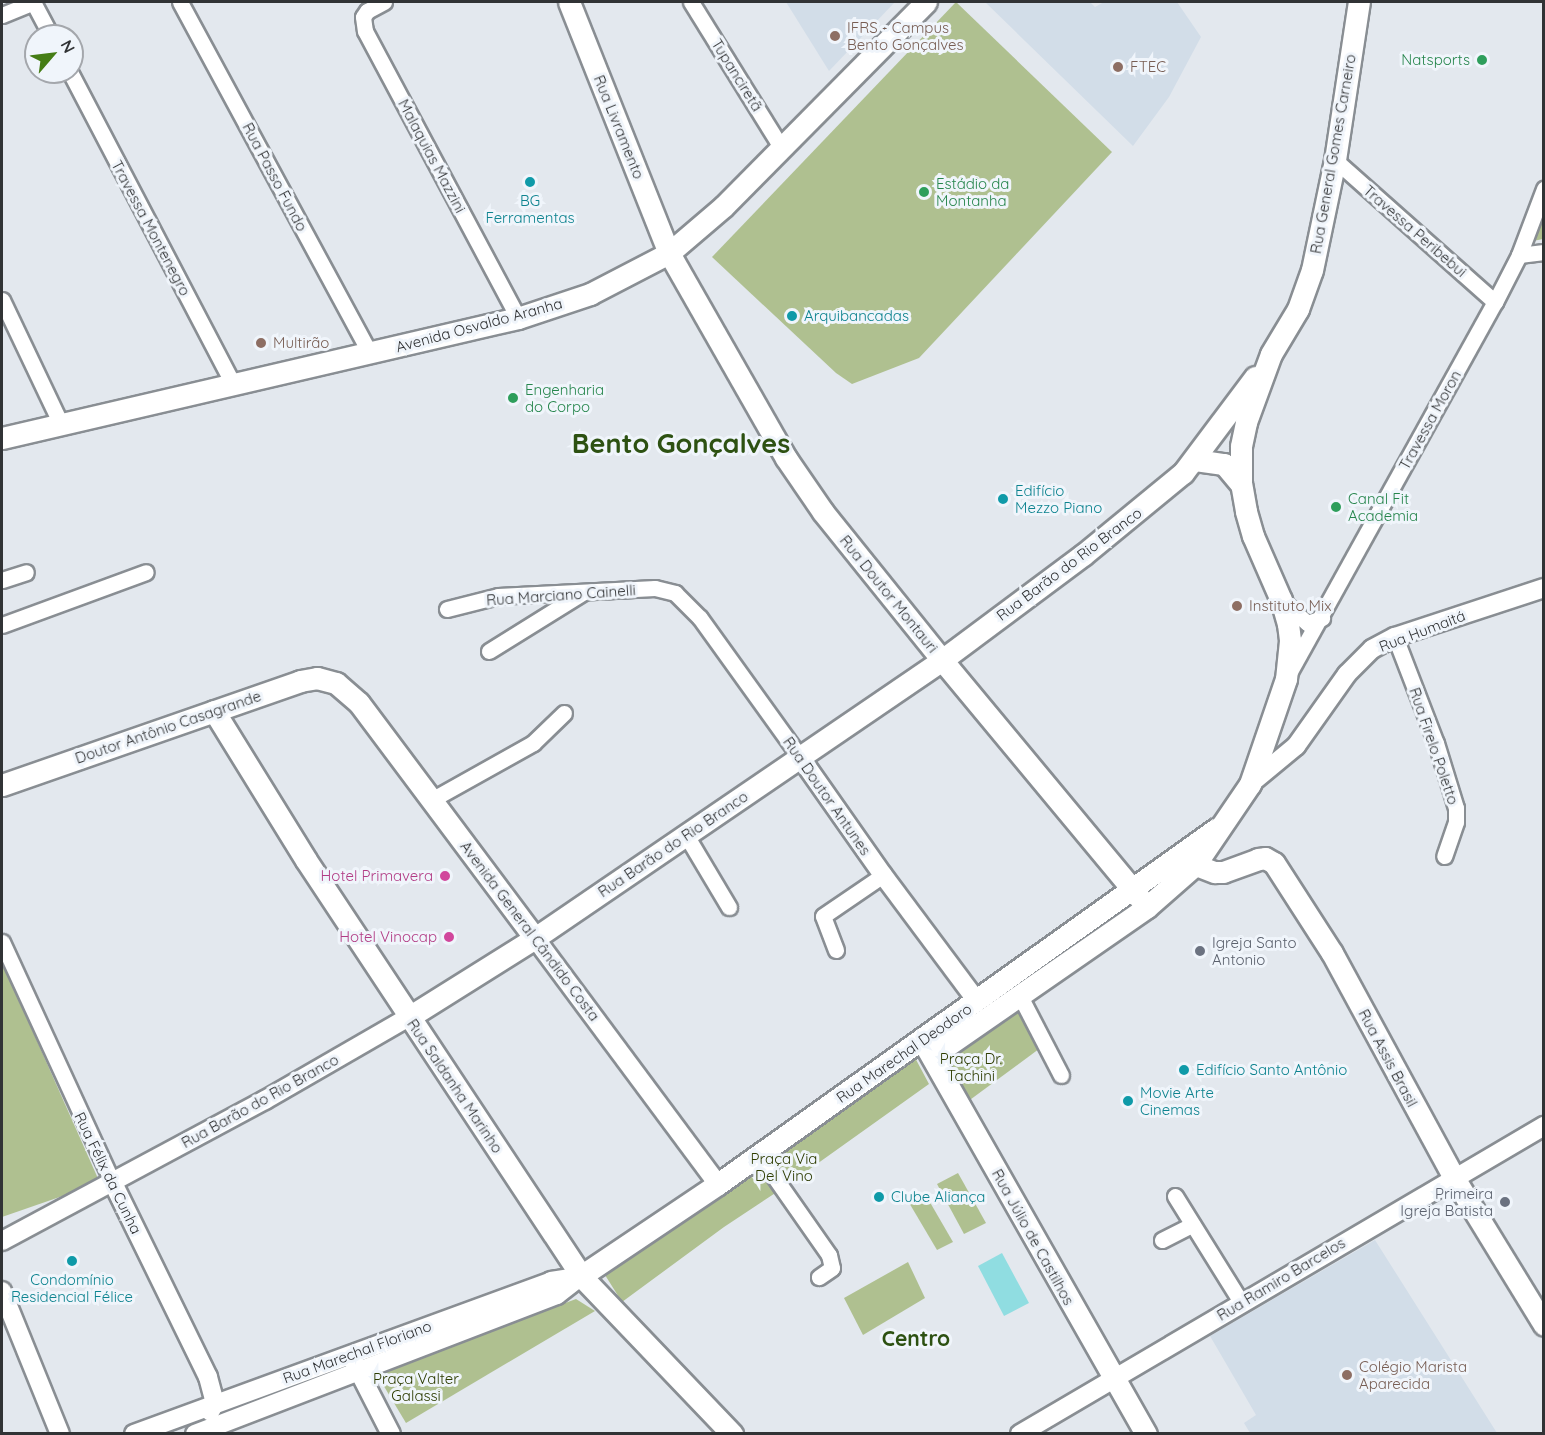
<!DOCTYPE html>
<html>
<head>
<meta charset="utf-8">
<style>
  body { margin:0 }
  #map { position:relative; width:1545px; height:1435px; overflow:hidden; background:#e3e8ee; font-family:Quicksand,sans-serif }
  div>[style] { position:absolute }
  .built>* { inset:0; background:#d2dde8 }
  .green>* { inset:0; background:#afc090 }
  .water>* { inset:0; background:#90dde1 }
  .roads { filter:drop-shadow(2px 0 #898e93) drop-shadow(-2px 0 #898e93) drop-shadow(0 2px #898e93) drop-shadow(0 -2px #898e93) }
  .minor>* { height:15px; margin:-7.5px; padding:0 7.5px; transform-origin:7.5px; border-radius:7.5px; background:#fff }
  .tertiary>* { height:18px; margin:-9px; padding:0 9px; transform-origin:9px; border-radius:9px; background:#fff }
  .secondary>* { height:21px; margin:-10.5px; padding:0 10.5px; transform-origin:10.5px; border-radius:10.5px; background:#fff }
  .dots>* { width:16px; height:16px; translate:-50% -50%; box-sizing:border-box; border:3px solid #f0f5fb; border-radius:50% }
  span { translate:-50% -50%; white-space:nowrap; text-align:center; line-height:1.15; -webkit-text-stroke:6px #f0f5fb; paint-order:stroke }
  .education-label { font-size:15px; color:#785e54 }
  .left { translate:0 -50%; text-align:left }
  .leisure-label { font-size:15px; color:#27864d }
  .right { translate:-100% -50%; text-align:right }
  .street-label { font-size:15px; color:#313335 }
  .culture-label { font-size:15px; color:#0d838f }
  .hotel-label { font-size:15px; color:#b23c85 }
  .worship-label { font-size:15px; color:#5b616d }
  .park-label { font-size:15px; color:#2d3c00 }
  .district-label { font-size:21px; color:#2d5112; font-weight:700 }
  .town-label { font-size:27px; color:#2d5112; font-weight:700 }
  .frame { position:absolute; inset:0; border:3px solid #313335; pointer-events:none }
  .north { position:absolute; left:24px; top:24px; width:60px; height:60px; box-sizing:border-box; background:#f0f5fb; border:2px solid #a4a7ac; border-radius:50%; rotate:62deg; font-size:16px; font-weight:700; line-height:24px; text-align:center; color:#313335 }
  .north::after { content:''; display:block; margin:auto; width:21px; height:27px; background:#457d15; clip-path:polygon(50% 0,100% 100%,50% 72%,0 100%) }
</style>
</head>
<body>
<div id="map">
  <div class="built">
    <div style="clip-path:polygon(786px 2px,895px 2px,829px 71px)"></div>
    <div style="clip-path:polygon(985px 2px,1090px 2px,1095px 7px,1104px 2px,1177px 2px,1201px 37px,1169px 97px,1133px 146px)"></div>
    <div style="clip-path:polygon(1375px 1240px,1497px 1433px,1250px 1433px,1244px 1423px,1256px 1415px,1210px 1336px)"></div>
  </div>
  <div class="green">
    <div style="clip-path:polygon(956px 2px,1112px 152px,919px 358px,852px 384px,836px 373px,712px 257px)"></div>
    <div style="clip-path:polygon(1543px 212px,1543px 239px,1533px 241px)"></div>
    <div style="clip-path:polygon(2px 962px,100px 1183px,2px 1217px)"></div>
    <div style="clip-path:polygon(1020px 1004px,1043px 1046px,963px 1105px,938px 1059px)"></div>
    <div style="clip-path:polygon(913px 1054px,929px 1084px,786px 1186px,724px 1227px,622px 1302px,605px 1275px)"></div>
    <div style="clip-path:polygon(958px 1173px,986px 1223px,964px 1234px,937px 1184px)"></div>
    <div style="clip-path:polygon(924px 1192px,953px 1242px,937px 1250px,908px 1201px)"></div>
    <div style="clip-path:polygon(908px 1262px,925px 1298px,863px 1335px,844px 1298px)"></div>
    <div style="clip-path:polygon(576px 1299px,595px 1311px,406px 1423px,376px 1373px)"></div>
  </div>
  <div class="water">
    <div style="clip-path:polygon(1002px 1253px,1029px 1303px,1004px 1316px,978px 1266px)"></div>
  </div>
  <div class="roads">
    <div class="minor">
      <div style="left:33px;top:2px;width:38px;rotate:62deg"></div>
      <div style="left:180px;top:2px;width:399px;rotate:61.6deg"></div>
      <div style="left:384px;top:2px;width:19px;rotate:152deg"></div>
      <div style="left:367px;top:11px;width:7px;rotate:124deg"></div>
      <div style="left:363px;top:17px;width:14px;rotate:82deg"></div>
      <div style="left:365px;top:31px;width:325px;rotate:61.9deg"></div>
      <div style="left:691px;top:2px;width:173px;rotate:58.2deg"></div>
      <div style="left:2px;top:15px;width:35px;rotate:-22deg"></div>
      <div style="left:70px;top:72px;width:352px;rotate:62.4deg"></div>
      <div style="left:1335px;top:160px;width:214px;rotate:41.6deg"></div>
      <div style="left:1519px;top:255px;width:25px;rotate:-7deg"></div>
      <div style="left:2px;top:300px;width:137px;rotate:64.6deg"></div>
      <div style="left:2px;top:580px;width:25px;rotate:-18deg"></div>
      <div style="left:1283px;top:602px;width:32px;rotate:41deg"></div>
      <div style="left:1307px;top:623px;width:16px;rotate:-18deg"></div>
      <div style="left:447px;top:609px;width:53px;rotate:-14.3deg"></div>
      <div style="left:498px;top:596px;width:157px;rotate:-2.9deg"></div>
      <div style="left:655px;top:588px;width:21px;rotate:14deg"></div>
      <div style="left:675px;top:593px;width:35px;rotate:45deg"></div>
      <div style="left:700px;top:618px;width:171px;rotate:54.3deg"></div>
      <div style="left:2px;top:625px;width:153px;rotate:-20.2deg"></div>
      <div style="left:1395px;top:637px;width:114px;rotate:68.9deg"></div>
      <div style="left:1436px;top:743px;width:68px;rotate:72.9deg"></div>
      <div style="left:1456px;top:808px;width:14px;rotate:90deg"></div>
      <div style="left:1456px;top:822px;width:36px;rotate:109deg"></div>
      <div style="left:489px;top:651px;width:110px;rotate:-31.9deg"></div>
      <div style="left:1288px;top:675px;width:427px;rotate:-61deg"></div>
      <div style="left:1495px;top:302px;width:53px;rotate:-62.9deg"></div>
      <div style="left:1519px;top:255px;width:71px;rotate:-69.3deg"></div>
      <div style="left:433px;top:799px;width:115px;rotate:-29.2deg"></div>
      <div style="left:533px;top:743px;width:43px;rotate:-44.1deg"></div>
      <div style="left:686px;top:835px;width:84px;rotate:59.2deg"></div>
      <div style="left:2px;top:942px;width:265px;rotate:65.3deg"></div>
      <div style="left:836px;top:950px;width:36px;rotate:-111deg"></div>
      <div style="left:823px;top:916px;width:73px;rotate:-34.3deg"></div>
      <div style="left:1020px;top:996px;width:89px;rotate:62.6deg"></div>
      <div style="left:759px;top:1155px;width:122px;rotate:55deg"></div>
      <div style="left:829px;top:1255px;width:13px;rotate:77deg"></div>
      <div style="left:832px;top:1268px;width:16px;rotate:145deg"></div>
      <div style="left:1175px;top:1196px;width:125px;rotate:58.1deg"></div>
      <div style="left:1162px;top:1240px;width:34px;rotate:-27deg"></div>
    </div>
    <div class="tertiary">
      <div style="left:800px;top:757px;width:144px;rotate:54.9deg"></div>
      <div style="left:883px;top:875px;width:157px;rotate:53.3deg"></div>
      <div style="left:1250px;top:784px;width:60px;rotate:-39.6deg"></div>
      <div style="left:1296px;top:746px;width:88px;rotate:-54.7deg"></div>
      <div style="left:1347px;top:674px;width:35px;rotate:-45deg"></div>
      <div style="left:1372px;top:649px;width:26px;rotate:-28deg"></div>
      <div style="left:1395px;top:637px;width:157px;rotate:-18.2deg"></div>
      <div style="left:535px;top:938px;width:307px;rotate:53.4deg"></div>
      <div style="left:113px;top:1183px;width:216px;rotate:63.9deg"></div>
      <div style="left:208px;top:1377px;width:27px;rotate:75deg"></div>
      <div style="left:215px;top:1403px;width:10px;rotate:119deg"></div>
      <div style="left:2px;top:1241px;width:298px;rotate:-28.2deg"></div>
      <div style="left:265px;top:1100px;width:166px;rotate:-30deg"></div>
      <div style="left:2px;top:1291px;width:154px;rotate:67.9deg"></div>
      <div style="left:354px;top:1362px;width:81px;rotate:62.8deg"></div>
      <div style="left:134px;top:1434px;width:444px;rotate:-20.1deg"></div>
      <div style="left:551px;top:1281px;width:30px;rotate:-9deg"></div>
      <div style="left:195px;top:1434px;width:388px;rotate:-21deg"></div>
      <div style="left:557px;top:1295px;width:31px;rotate:-38deg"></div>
      <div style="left:1020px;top:1434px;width:608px;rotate:-30.45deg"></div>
    </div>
    <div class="secondary">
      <div style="left:569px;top:2px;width:270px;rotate:68.3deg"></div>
      <div style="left:669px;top:253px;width:236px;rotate:60.3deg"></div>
      <div style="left:786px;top:458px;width:65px;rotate:55.6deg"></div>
      <div style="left:823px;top:512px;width:190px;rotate:51.2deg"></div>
      <div style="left:942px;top:660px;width:321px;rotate:50.3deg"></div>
      <div style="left:2px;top:438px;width:530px;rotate:-13.09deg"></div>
      <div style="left:518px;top:318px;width:76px;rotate:-18.4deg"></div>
      <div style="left:590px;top:294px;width:89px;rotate:-27.4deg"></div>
      <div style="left:669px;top:253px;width:72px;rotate:-40.5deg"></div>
      <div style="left:724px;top:206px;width:287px;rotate:-45.3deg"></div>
      <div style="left:1195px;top:460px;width:29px;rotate:8deg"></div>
      <div style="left:1224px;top:464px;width:26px;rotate:50deg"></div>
      <div style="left:214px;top:711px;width:175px;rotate:58.3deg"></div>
      <div style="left:306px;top:860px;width:499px;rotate:56.5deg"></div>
      <div style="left:581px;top:1276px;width:219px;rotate:46.3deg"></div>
      <div style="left:2px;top:785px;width:316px;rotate:-19.2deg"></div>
      <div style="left:300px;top:681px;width:17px;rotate:-10deg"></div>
      <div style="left:317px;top:678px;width:20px;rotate:15deg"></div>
      <div style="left:336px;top:683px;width:30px;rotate:41deg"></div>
      <div style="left:359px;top:703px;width:294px;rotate:53.2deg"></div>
      <div style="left:1183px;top:860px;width:34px;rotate:21deg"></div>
      <div style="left:1215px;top:872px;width:8px"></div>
      <div style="left:1223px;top:872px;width:37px;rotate:-20deg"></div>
      <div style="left:1258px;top:859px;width:7px;rotate:-8deg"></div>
      <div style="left:1265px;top:858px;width:10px;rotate:29deg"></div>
      <div style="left:1274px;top:863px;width:107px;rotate:57.2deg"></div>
      <div style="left:1332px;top:953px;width:256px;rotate:61.5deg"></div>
      <div style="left:1454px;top:1178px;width:172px;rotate:58.5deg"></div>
      <div style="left:409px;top:1017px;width:149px;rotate:-32.1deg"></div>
      <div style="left:535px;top:938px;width:321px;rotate:-34.3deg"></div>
      <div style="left:800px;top:757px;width:172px;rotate:-34.3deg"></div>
      <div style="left:942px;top:660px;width:176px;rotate:-36.7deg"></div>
      <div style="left:1083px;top:555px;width:129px;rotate:-39.4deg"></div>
      <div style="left:1183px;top:473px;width:120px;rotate:-53.1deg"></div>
      <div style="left:925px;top:1045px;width:447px;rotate:60.4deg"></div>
      <div style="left:932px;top:1056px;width:262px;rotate:-34.7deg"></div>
      <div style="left:1147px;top:907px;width:64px;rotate:-41.2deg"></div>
      <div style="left:1195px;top:865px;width:98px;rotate:-55.8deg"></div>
      <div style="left:1250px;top:784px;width:111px;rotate:-71.1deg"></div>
      <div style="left:1286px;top:679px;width:39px;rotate:-84deg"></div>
      <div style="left:1290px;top:640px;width:16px;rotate:-97deg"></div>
      <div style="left:1288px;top:624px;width:25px;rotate:-106deg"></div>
      <div style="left:1281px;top:600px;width:70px;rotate:-113.6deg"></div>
      <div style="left:1253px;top:536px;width:26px;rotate:-106deg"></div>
      <div style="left:1246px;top:511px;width:27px;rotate:-100deg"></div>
      <div style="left:1241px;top:484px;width:38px;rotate:-90deg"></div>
      <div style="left:1241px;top:446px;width:25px;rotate:-78deg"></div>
      <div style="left:1246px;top:422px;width:72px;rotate:-69.8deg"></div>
      <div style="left:1271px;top:354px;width:52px;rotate:-59deg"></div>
      <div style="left:1298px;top:309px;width:41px;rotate:-70.3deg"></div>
      <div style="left:1312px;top:270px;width:112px;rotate:-78.2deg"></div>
      <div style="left:1335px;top:160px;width:160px;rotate:-81.4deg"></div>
      <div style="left:581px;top:1276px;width:165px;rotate:-33.9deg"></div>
      <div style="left:718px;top:1184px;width:612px;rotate:-35.48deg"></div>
    </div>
  </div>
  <div class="dots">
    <div style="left:835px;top:36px;background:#8d6e63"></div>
    <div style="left:1482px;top:60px;background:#2e9e5b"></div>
    <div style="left:1118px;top:67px;background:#8d6e63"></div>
    <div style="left:530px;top:182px;background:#0f9aa8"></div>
    <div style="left:924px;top:192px;background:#2e9e5b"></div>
    <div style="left:792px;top:316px;background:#0f9aa8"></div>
    <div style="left:261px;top:343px;background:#8d6e63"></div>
    <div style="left:513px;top:398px;background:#2e9e5b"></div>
    <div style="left:1003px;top:499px;background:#0f9aa8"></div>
    <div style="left:1336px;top:507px;background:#2e9e5b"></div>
    <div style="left:1237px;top:606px;background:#8d6e63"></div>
    <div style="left:445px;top:876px;background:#d1479c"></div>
    <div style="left:449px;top:937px;background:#d1479c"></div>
    <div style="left:1200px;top:951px;background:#6b7280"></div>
    <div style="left:1184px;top:1070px;background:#0f9aa8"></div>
    <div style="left:1128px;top:1101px;background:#0f9aa8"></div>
    <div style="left:879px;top:1197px;background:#0f9aa8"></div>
    <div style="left:1505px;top:1202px;background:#6b7280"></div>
    <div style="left:72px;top:1261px;background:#0f9aa8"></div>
    <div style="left:1347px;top:1375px;background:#8d6e63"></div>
  </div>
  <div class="education-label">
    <span class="left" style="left:847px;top:36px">IFRS - Campus<br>Bento Gonçalves</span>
    <span class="left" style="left:1130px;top:67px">FTEC</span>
    <span class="left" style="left:273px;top:343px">Multirão</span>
    <span class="left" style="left:1249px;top:606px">Instituto Mix</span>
    <span class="left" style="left:1359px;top:1375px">Colégio Marista<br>Aparecida</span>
  </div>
  <div class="leisure-label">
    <span class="right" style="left:1470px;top:60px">Natsports</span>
    <span class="left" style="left:936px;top:192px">Estádio da<br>Montanha</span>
    <span class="left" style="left:525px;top:398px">Engenharia<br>do Corpo</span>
    <span class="left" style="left:1348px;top:507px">Canal Fit<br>Academia</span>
  </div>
  <div class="street-label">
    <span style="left:737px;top:75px;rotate:58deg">Tupanciretã</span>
    <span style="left:619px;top:127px;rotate:68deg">Rua Livramento</span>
    <span style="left:1333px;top:154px;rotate:-80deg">Rua General Gomes Carneiro</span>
    <span style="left:432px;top:156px;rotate:62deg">Malaquias Mazzini</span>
    <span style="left:275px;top:177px;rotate:62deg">Rua Passo Fundo</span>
    <span style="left:151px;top:228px;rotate:62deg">Travessa Montenegro</span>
    <span style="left:1415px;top:231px;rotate:41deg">Travessa Peribebui</span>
    <span style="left:479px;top:325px;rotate:-15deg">Avenida Osvaldo Aranha</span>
    <span style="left:1430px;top:420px;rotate:-61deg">Travessa Moron</span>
    <span style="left:1069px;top:564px;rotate:-37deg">Rua Barão do Rio Branco</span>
    <span style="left:889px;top:594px;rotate:51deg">Rua Doutor Montauri</span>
    <span style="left:561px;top:595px;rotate:-4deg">Rua Marciano Cainelli</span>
    <span style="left:1422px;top:631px;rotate:-21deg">Rua Humaitá</span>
    <span style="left:168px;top:727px;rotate:-19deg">Doutor Antônio Casagrande</span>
    <span style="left:1434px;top:746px;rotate:71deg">Rua Firelo Poletto</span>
    <span style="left:827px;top:796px;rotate:55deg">Rua Doutor Antunes</span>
    <span style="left:673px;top:844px;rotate:-34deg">Rua Barão do Rio Branco</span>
    <span style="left:530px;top:931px;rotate:53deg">Avenida General Cândido Costa</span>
    <span style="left:904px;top:1053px;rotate:-35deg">Rua Marechal Deodoro</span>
    <span style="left:1388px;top:1058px;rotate:62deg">Rua Assis Brasil</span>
    <span style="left:455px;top:1086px;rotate:56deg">Rua Saldanha Marinho</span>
    <span style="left:260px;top:1101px;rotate:-29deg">Rua Barão do Rio Branco</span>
    <span style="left:108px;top:1173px;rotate:64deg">Rua Félix da Cunha</span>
    <span style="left:1033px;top:1237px;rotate:61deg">Rua Júlio de Castilhos</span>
    <span style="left:1281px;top:1279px;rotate:-31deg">Rua Ramiro Barcelos</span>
    <span style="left:357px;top:1352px;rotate:-20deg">Rua Marechal Floriano</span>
  </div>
  <div class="culture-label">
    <span style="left:530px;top:209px">BG<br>Ferramentas</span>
    <span class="left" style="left:804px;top:316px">Arquibancadas</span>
    <span class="left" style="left:1015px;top:499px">Edifício<br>Mezzo Piano</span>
    <span class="left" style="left:1196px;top:1070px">Edifício Santo Antônio</span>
    <span class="left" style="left:1140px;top:1101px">Movie Arte<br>Cinemas</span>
    <span class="left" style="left:891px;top:1197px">Clube Aliança</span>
    <span style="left:72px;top:1288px">Condomínio<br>Residencial Félice</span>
  </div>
  <div class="hotel-label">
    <span class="right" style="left:433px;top:876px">Hotel Primavera</span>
    <span class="right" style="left:437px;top:937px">Hotel Vinocap</span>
  </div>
  <div class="worship-label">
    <span class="left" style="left:1212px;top:951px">Igreja Santo<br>Antonio</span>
    <span class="right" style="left:1493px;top:1202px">Primeira<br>Igreja Batista</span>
  </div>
  <div class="park-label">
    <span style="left:971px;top:1067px">Praça Dr.<br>Tachini</span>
    <span style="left:784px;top:1167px">Praça Via<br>Del Vino</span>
    <span style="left:416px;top:1387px">Praça Valter<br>Galassi</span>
  </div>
  <div class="district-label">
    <span style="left:916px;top:1338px">Centro</span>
  </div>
  <div class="town-label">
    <span style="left:681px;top:444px">Bento Gonçalves</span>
  </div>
  <div class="frame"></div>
  <div class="north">N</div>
</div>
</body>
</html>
